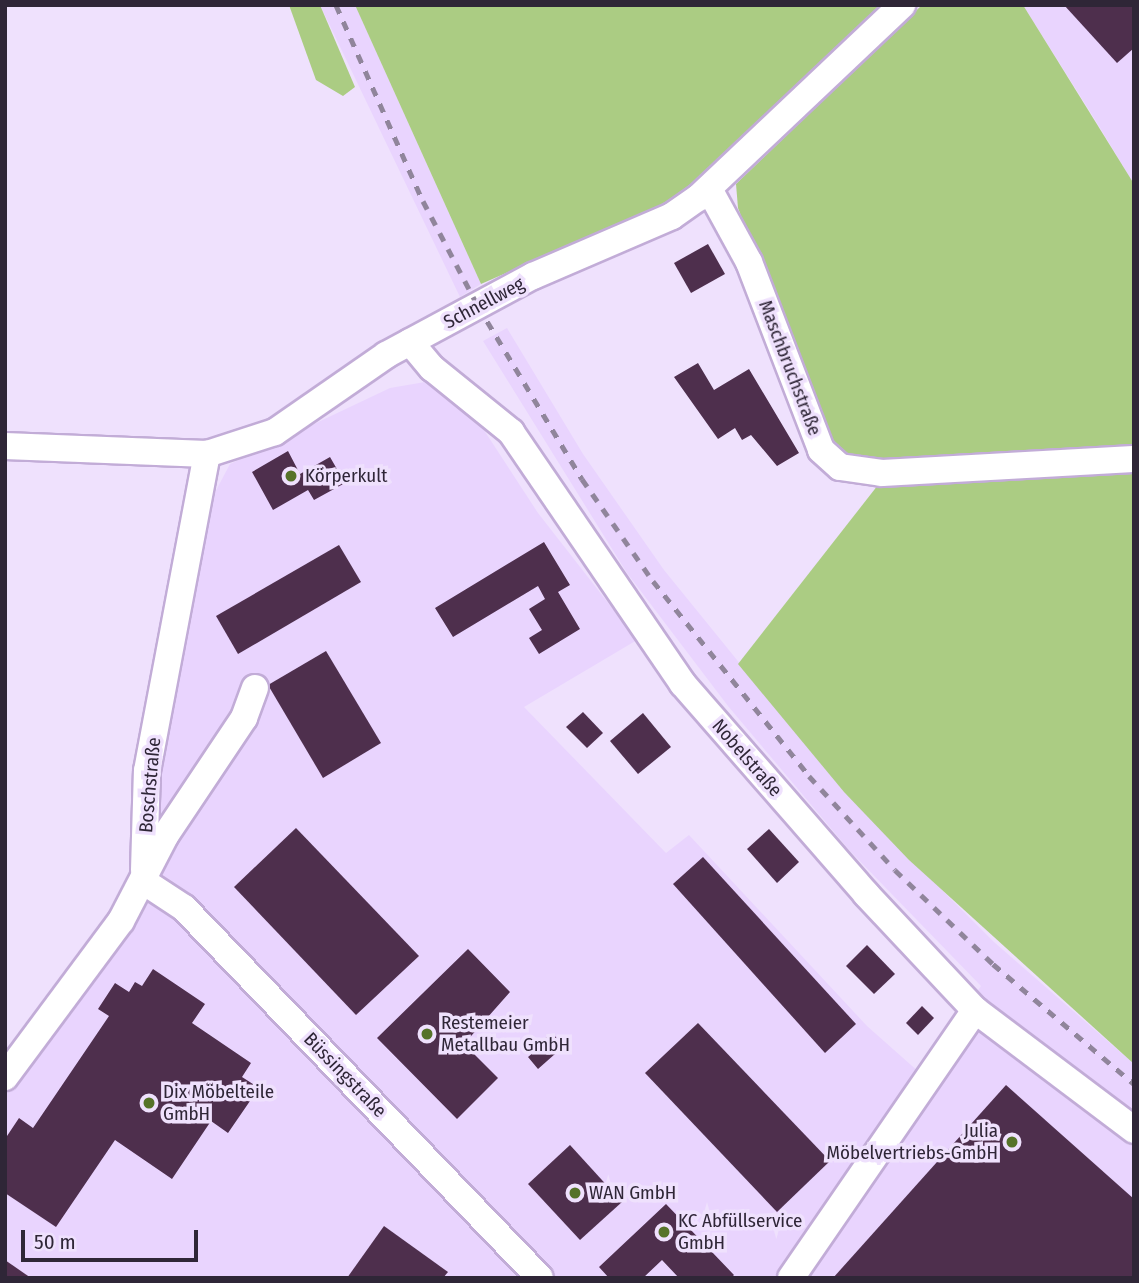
<!DOCTYPE html>
<html>
<head>
<meta charset="utf-8">
<style>
  body { margin:0 }
  #map { position:relative; width:1139px; height:1283px; overflow:hidden; background:#efe1fd; font-family:"Fira Sans Condensed",sans-serif }
  div>[style] { position:absolute }
  .built>* { inset:0; background:#e9d4fe }
  .green>* { inset:0; background:#abcc83 }
  .building>* { inset:0; background:#4e2f4d }
  .roads { filter:drop-shadow(2px 0 #c2acd7) drop-shadow(-2px 0 #c2acd7) drop-shadow(0 2px #c2acd7) drop-shadow(0 -2px #c2acd7) }
  .minor>* { height:26px; margin:-13px; padding:0 13px; transform-origin:13px; border-radius:13px; background:#fff }
  .rail>* { height:5px; margin-top:-2.5px; transform-origin:0; background:repeating-linear-gradient(90deg,#90859b 0 9px,transparent 0 18px) }
  .dots>* { width:19px; height:19px; translate:-50% -50%; box-sizing:border-box; border:4px solid #efe1fd; border-radius:50% }
  span { translate:-50% -50%; white-space:nowrap; text-align:center; line-height:1.15; -webkit-text-stroke:7px #efe1fd; paint-order:stroke }
  .street-label { font-size:19px; color:#2f2637 }
  .poi-label { font-size:19px; color:#2f2637 }
  .left { translate:0 -50%; text-align:left }
  .right { translate:-100% -50%; text-align:right }
  .frame { position:absolute; inset:0; border:7px solid #2f2637; pointer-events:none }
  .scale { position:absolute; left:21px; top:1230px; width:177px; height:32px; box-sizing:border-box; border:4px solid #2f2637; border-top:0; padding-left:9px; font-size:21px; line-height:24px; white-space:nowrap; color:#2f2637; -webkit-text-stroke:5px #efe1fd; paint-order:stroke }
</style>
</head>
<body>
<div id="map">
  <div class="built">
    <div style="clip-path:polygon(320px 5px,355px 5px,481px 284px,460px 297px)"></div>
    <div style="clip-path:polygon(1023px 5px,1134px 5px,1134px 184px,1094px 118px)"></div>
    <div style="clip-path:polygon(507px 328px,583px 454px,664px 570px,844px 792px,994px 942px,1134px 1064px,1134px 1278px,5px 1278px,5px 1079px,121px 922px,211px 500px,230px 464px,390px 388px,425px 382px,465px 401px,538px 513px,637px 640px,524px 707px,666px 853px,689px 835px,867px 1026px,920px 1073px,981px 986px,850px 851px,728px 706px,627px 573px,483px 341px)"></div>
  </div>
  <div class="green">
    <div style="clip-path:polygon(289px 5px,320px 5px,355px 87px,343px 96px,316px 80px)"></div>
    <div style="clip-path:polygon(355px 5px,886px 5px,691px 192px,481px 284px)"></div>
    <div style="clip-path:polygon(922px 5px,1023px 5px,1134px 184px,1134px 451px,880px 464px,842px 455px,824px 432px,738px 208px,736px 184px)"></div>
    <div style="clip-path:polygon(1134px 466px,1134px 1064px,909px 860px,844px 792px,738px 664px,878px 485px)"></div>
  </div>
  <div class="building">
    <div style="clip-path:polygon(1064px 5px,1134px 5px,1134px 48px,1117px 63px)"></div>
    <div style="clip-path:polygon(708px 244px,725px 274px,691px 293px,674px 263px)"></div>
    <div style="clip-path:polygon(698px 363px,714px 390px,749px 369px,799px 453px,777px 466px,751px 435px,742px 440px,735px 428px,718px 439px,674px 377px)"></div>
    <div style="clip-path:polygon(288px 451px,300px 474px,330px 457px,345px 483px,314px 500px,308px 490px,273px 510px,252px 472px)"></div>
    <div style="clip-path:polygon(544px 542px,570px 585px,558px 592px,580px 629px,539px 654px,529px 638px,542px 630px,529px 609px,545px 599px,538px 586px,453px 637px,435px 608px)"></div>
    <div style="clip-path:polygon(339px 545px,361px 582px,238px 654px,216px 616px)"></div>
    <div style="clip-path:polygon(326px 651px,381px 743px,323px 778px,268px 685px)"></div>
    <div style="clip-path:polygon(583px 712px,603px 733px,587px 748px,566px 727px)"></div>
    <div style="clip-path:polygon(643px 713px,671px 747px,638px 774px,610px 741px)"></div>
    <div style="clip-path:polygon(296px 828px,419px 956px,356px 1015px,234px 887px)"></div>
    <div style="clip-path:polygon(769px 829px,799px 862px,777px 883px,747px 849px)"></div>
    <div style="clip-path:polygon(703px 857px,856px 1024px,825px 1053px,673px 884px)"></div>
    <div style="clip-path:polygon(867px 945px,895px 974px,874px 994px,846px 966px)"></div>
    <div style="clip-path:polygon(468px 949px,510px 992px,464px 1044px,498px 1078px,457px 1119px,377px 1038px)"></div>
    <div style="clip-path:polygon(153px 969px,205px 1004px,192px 1023px,251px 1063px,242px 1077px,259px 1088px,228px 1133px,211px 1121px,172px 1179px,115px 1140px,56px 1227px,5px 1193px,5px 1139px,19px 1118px,33px 1128px,109px 1016px,98px 1009px,115px 983px,129px 992px,135px 982px,142px 986px)"></div>
    <div style="clip-path:polygon(922px 1006px,934px 1018px,918px 1035px,906px 1023px)"></div>
    <div style="clip-path:polygon(698px 1023px,830px 1161px,777px 1212px,645px 1073px)"></div>
    <div style="clip-path:polygon(553px 1034px,564px 1046px,538px 1069px,528px 1057px,534px 1052px,529px 1047px)"></div>
    <div style="clip-path:polygon(1006px 1085px,1134px 1199px,1134px 1278px,833px 1278px)"></div>
    <div style="clip-path:polygon(570px 1145px,622px 1202px,580px 1240px,528px 1184px)"></div>
    <div style="clip-path:polygon(666px 1204px,734px 1275px,731px 1278px,679px 1278px,662px 1260px,643px 1278px,609px 1278px,599px 1267px)"></div>
    <div style="clip-path:polygon(384px 1226px,448px 1272px,443px 1278px,347px 1278px)"></div>
    <div style="clip-path:polygon(5px 1260px,31px 1278px,5px 1278px)"></div>
  </div>
  <div class="roads">
    <div class="minor">
      <div style="left:709px;top:189px;width:83px;rotate:61.3deg"></div>
      <div style="left:749px;top:262px;width:201px;rotate:69deg"></div>
      <div style="left:821px;top:450px;width:25px;rotate:42deg"></div>
      <div style="left:840px;top:467px;width:42px;rotate:8.1deg"></div>
      <div style="left:882px;top:473px;width:252px;rotate:-3.2deg"></div>
      <div style="left:410px;top:342px;width:34px;rotate:50deg"></div>
      <div style="left:432px;top:368px;width:102px;rotate:39deg"></div>
      <div style="left:511px;top:432px;width:305px;rotate:55.7deg"></div>
      <div style="left:683px;top:684px;width:279px;rotate:48.9deg"></div>
      <div style="left:866px;top:894px;width:159px;rotate:46.8deg"></div>
      <div style="left:975px;top:1010px;width:199px;rotate:37deg"></div>
      <div style="left:5px;top:446px;width:202px;rotate:2.3deg"></div>
      <div style="left:207px;top:454px;width:71px;rotate:-17.9deg"></div>
      <div style="left:275px;top:432px;width:135px;rotate:-34.7deg"></div>
      <div style="left:386px;top:355px;width:167px;rotate:-28.3deg"></div>
      <div style="left:533px;top:276px;width:151px;rotate:-23.3deg"></div>
      <div style="left:672px;top:216px;width:32px;rotate:-35deg"></div>
      <div style="left:698px;top:198px;width:281px;rotate:-43.4deg"></div>
      <div style="left:144px;top:870px;width:99px;rotate:-88.3deg"></div>
      <div style="left:147px;top:771px;width:323px;rotate:-79.3deg"></div>
      <div style="left:143px;top:881px;width:49px;rotate:33.4deg"></div>
      <div style="left:184px;top:908px;width:513px;rotate:46.1deg"></div>
      <div style="left:5px;top:1077px;width:194px;rotate:-53.4deg"></div>
      <div style="left:121px;top:921px;width:96px;rotate:-62.6deg"></div>
      <div style="left:165px;top:836px;width:142px;rotate:-56.2deg"></div>
      <div style="left:244px;top:718px;width:32px;rotate:-70deg"></div>
      <div style="left:791px;top:1278px;width:325px;rotate:-55.5deg"></div>
    </div>
  </div>
  <div class="rail">
    <div style="left:336px;top:5px;width:214px;rotate:66.1deg"></div>
    <div style="left:423px;top:201px;width:119px;rotate:62.4deg"></div>
    <div style="left:478px;top:306px;width:202px;rotate:59deg"></div>
    <div style="left:582px;top:479px;width:124px;rotate:55.2deg"></div>
    <div style="left:653px;top:581px;width:250px;rotate:51.3deg"></div>
    <div style="left:809px;top:776px;width:127px;rotate:47.5deg"></div>
    <div style="left:895px;top:870px;width:136px;rotate:43.8deg"></div>
    <div style="left:993px;top:964px;width:185px;rotate:40.4deg"></div>
  </div>
  <div class="dots">
    <div style="left:291px;top:476px;background:#567329"></div>
    <div style="left:427px;top:1034px;background:#567329"></div>
    <div style="left:149px;top:1103px;background:#567329"></div>
    <div style="left:1012px;top:1142px;background:#567329"></div>
    <div style="left:575px;top:1193px;background:#567329"></div>
    <div style="left:664px;top:1232px;background:#567329"></div>
  </div>
  <div class="street-label">
    <span style="left:484px;top:303px;rotate:-28deg">Schnellweg</span>
    <span style="left:790px;top:368px;rotate:69deg">Maschbruchstraße</span>
    <span style="left:747px;top:758px;rotate:49deg">Nobelstraße</span>
    <span style="left:150px;top:785px;rotate:-85deg">Boschstraße</span>
    <span style="left:345px;top:1075px;rotate:46deg">Büssingstraße</span>
  </div>
  <div class="poi-label">
    <span class="left" style="left:305px;top:476px">Körperkult</span>
    <span class="left" style="left:441px;top:1034px">Restemeier<br>Metallbau GmbH</span>
    <span class="left" style="left:163px;top:1103px">Dix Möbelteile<br>GmbH</span>
    <span class="right" style="left:998px;top:1142px">Julia<br>Möbelvertriebs-GmbH</span>
    <span class="left" style="left:589px;top:1193px">WAN GmbH</span>
    <span class="left" style="left:678px;top:1232px">KC Abfüllservice<br>GmbH</span>
  </div>
  <div class="frame"></div>
  <div class="scale">50 m</div>
</div>
</body>
</html>
